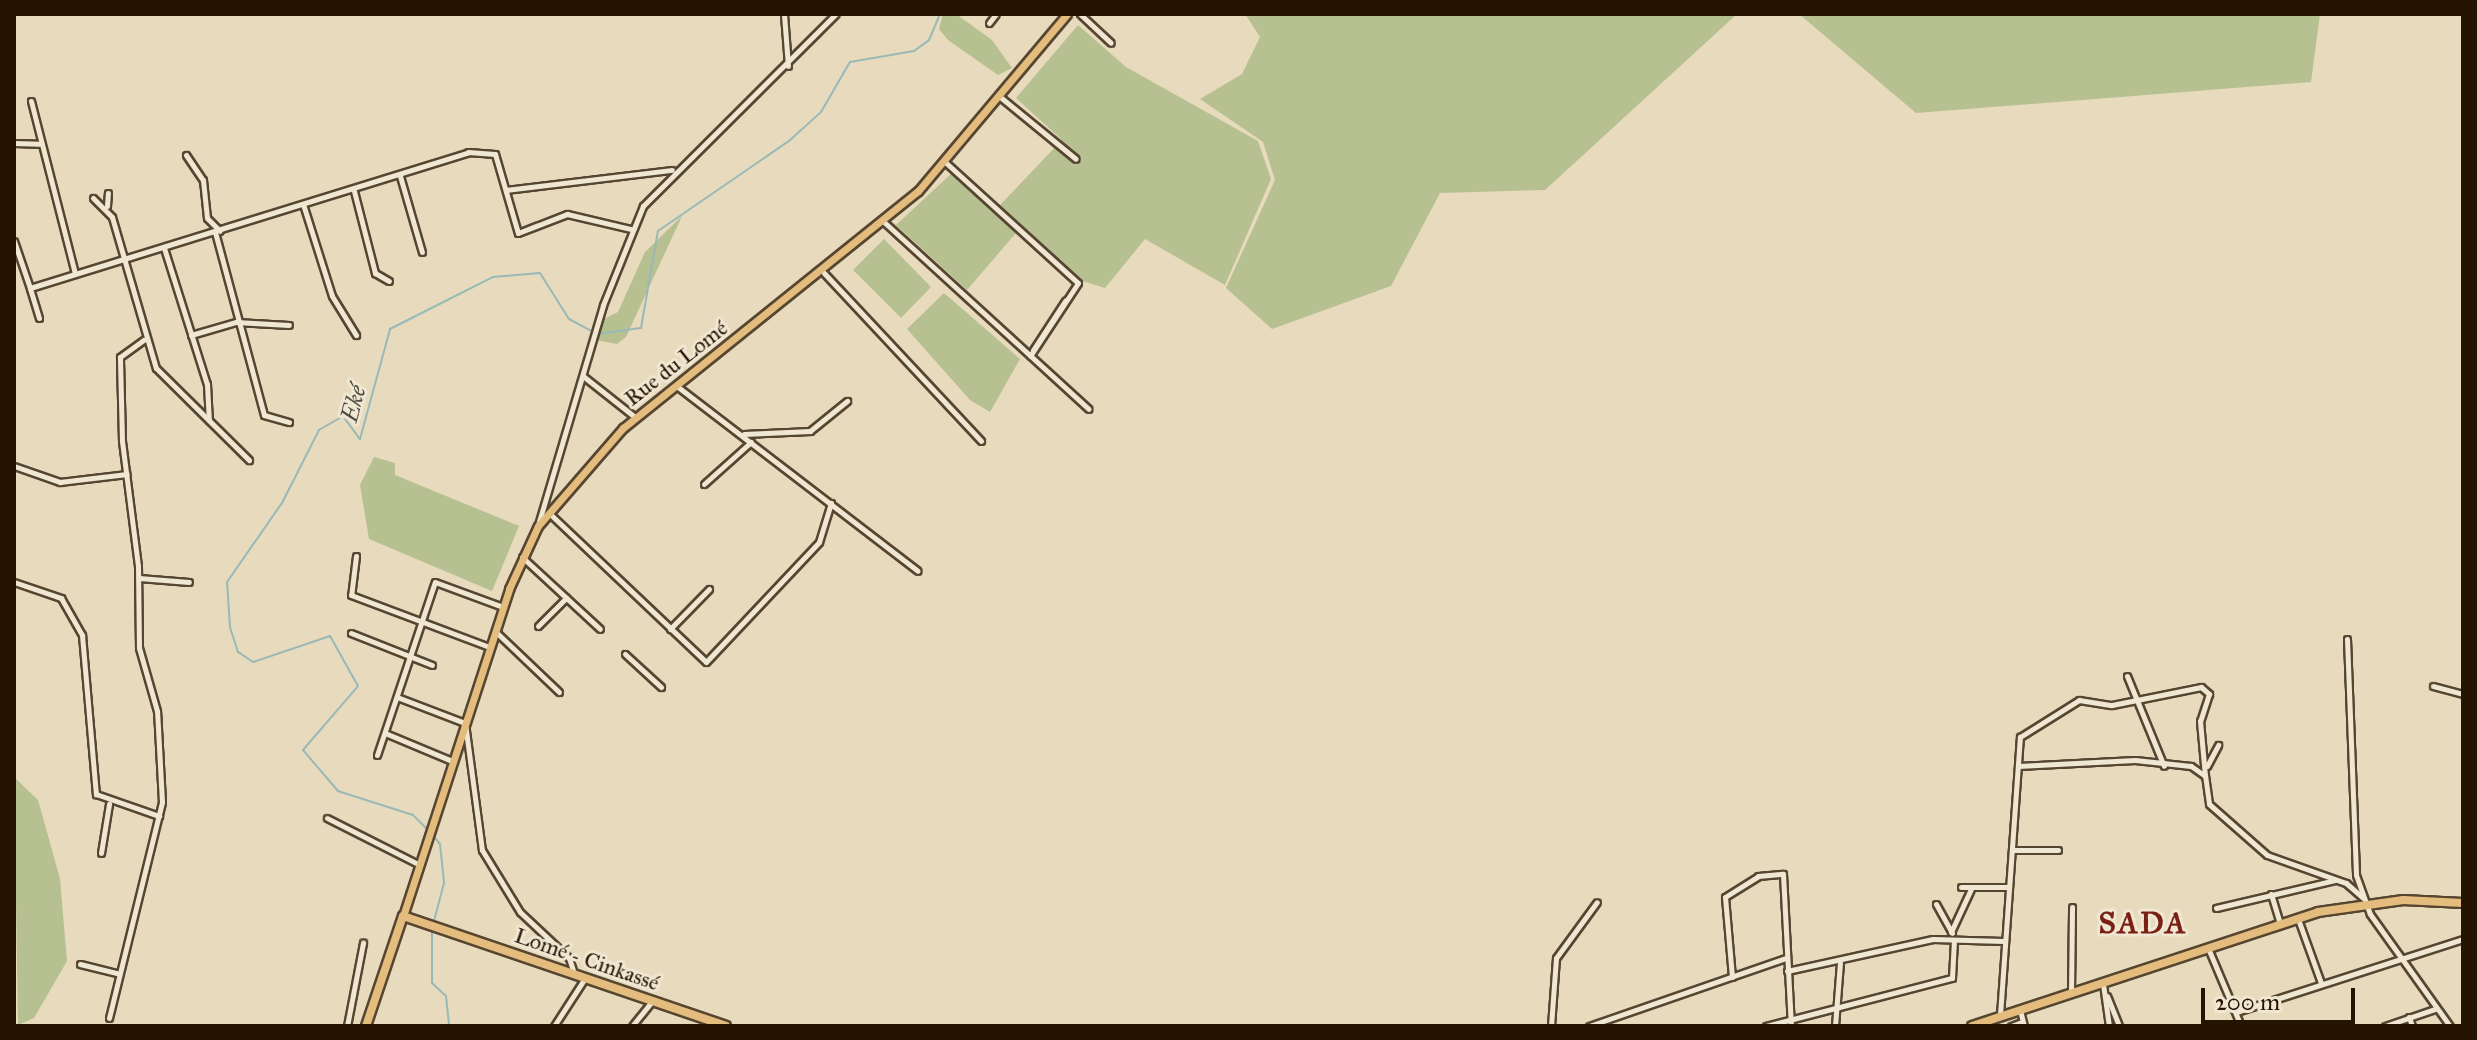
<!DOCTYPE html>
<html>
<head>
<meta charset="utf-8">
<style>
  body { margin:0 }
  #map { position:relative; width:2477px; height:1040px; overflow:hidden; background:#e8dabc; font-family:"IM FELL Great Primer",serif }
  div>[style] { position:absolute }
  .green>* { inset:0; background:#b6c091 }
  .stream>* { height:2px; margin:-1px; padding:0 1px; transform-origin:1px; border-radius:1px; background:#99b9b8 }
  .roads { filter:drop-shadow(2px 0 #564631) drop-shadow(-2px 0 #564631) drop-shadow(0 2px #564631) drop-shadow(0 -2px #564631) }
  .minor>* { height:5px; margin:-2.5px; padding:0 2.5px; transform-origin:2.5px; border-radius:2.5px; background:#f0e7d3 }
  .primary>* { height:7px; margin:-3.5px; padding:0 3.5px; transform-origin:3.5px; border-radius:3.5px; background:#e4bd7e }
  .trunk>* { height:8px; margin:-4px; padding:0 4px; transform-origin:4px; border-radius:4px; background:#e4bd7e }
  span { translate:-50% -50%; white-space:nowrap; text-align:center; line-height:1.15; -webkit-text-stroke:6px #f0e7d3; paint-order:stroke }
  .street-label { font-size:22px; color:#261403 }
  .water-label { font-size:24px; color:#4e4e42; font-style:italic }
  .district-label { font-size:30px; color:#7a1f14; font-weight:700; letter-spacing:2px }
  .frame { position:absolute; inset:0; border:16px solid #261403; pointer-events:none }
  .scale { position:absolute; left:2201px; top:988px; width:154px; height:36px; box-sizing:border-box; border:4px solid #261403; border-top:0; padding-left:10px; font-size:24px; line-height:28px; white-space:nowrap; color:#261403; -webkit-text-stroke:6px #f0e7d3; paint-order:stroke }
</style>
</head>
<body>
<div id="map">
  <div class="green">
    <div style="clip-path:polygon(943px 14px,956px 14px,992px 40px,1012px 68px,998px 75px,948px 40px,939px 29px)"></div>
    <div style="clip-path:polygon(1245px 14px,1737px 14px,1545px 190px,1440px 193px,1391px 286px,1272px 329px,1226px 288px,1275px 180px,1263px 142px,1200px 99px,1242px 74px,1260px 37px)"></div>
    <div style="clip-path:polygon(1799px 14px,2320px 14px,2311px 82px,1916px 113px)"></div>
    <div style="clip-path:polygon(1078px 25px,1126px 67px,1258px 141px,1271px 179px,1225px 285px,1145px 239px,1105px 288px,1082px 281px,1000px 205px,1062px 140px,1016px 98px)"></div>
    <div style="clip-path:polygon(951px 174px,1016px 233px,967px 290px,896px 225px)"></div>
    <div style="clip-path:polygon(682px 216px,626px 337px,617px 344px,596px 340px,602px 320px,618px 312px,645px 252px)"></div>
    <div style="clip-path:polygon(884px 239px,931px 287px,901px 318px,853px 270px)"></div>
    <div style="clip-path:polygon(944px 293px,1020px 359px,990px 412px,970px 400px,907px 329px)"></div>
    <div style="clip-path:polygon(374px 457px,395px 463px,395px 475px,519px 526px,492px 591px,369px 539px,360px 485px)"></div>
    <div style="clip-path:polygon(14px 777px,38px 800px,60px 879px,67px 961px,34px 1018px,18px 1025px)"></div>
  </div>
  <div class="stream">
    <div style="left:427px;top:829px;width:20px;rotate:-135deg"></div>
    <div style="left:413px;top:815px;width:79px;rotate:-162.3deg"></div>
    <div style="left:338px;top:791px;width:54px;rotate:-130.5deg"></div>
    <div style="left:303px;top:750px;width:84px;rotate:-49.3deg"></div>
    <div style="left:358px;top:686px;width:57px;rotate:-119.2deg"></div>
    <div style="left:330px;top:636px;width:81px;rotate:161.3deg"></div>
    <div style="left:253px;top:662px;width:18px;rotate:-146deg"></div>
    <div style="left:238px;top:652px;width:26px;rotate:-108deg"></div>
    <div style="left:230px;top:627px;width:45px;rotate:-93.8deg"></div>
    <div style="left:227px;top:582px;width:96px;rotate:-55.2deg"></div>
    <div style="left:282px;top:503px;width:82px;rotate:-63.1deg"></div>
    <div style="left:319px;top:430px;width:28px;rotate:-30deg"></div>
    <div style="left:343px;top:416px;width:29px;rotate:54deg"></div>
    <div style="left:360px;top:439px;width:114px;rotate:-74.7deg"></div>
    <div style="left:390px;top:329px;width:115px;rotate:-26.8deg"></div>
    <div style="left:493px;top:277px;width:47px;rotate:-4.9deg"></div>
    <div style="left:540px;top:273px;width:54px;rotate:57.8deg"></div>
    <div style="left:569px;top:319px;width:32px;rotate:28deg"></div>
    <div style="left:597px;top:334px;width:44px;rotate:-7.8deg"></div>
    <div style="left:641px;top:328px;width:98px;rotate:-80.1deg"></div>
    <div style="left:658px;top:231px;width:159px;rotate:-34.5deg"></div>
    <div style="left:789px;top:141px;width:43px;rotate:-42.2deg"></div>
    <div style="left:821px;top:112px;width:58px;rotate:-59.9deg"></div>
    <div style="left:850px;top:62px;width:65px;rotate:-9.8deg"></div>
    <div style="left:914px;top:51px;width:19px;rotate:-36deg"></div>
    <div style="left:929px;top:40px;width:28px;rotate:-67deg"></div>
    <div style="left:431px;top:833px;width:14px;rotate:51deg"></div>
    <div style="left:440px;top:844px;width:39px;rotate:84deg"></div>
    <div style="left:444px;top:883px;width:43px;rotate:104.7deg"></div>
    <div style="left:432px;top:931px;width:52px;rotate:90deg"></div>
    <div style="left:432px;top:983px;width:19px;rotate:43deg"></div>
    <div style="left:446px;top:996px;width:30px;rotate:84deg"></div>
  </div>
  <div class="roads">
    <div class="minor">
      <div style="left:784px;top:14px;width:52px;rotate:85.6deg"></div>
      <div style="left:1080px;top:14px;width:42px;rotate:43.1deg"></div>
      <div style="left:989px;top:23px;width:11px;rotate:-52deg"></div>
      <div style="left:999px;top:96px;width:99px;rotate:39.3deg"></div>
      <div style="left:31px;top:101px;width:178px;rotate:75.7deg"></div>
      <div style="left:14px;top:143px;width:25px;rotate:2deg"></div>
      <div style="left:186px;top:155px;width:30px;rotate:56deg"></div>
      <div style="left:203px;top:180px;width:38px;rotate:84deg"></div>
      <div style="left:207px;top:218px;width:18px;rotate:45deg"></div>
      <div style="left:944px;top:161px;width:181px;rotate:42.3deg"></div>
      <div style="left:1078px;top:283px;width:87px;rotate:123.3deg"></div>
      <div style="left:400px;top:176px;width:79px;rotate:73.9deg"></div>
      <div style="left:506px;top:190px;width:167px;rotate:-6.9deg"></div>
      <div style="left:354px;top:191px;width:85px;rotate:75.6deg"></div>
      <div style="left:375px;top:273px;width:16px;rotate:30deg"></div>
      <div style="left:93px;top:198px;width:27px;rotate:45deg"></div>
      <div style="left:112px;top:217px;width:157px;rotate:73.8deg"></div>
      <div style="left:156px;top:368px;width:131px;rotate:44.7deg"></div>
      <div style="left:303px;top:204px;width:96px;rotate:72.5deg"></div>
      <div style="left:332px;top:296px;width:46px;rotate:58.4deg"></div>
      <div style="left:107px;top:206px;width:13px;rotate:-86deg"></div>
      <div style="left:884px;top:222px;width:277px;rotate:42.4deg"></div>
      <div style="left:215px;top:232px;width:189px;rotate:75deg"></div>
      <div style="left:264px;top:415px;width:26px;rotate:16deg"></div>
      <div style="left:14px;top:241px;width:50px;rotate:71.2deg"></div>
      <div style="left:164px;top:248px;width:143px;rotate:72.5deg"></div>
      <div style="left:207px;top:384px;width:36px;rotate:87deg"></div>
      <div style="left:824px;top:273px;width:230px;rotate:46.9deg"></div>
      <div style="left:39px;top:318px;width:31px;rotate:-107deg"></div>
      <div style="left:30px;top:288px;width:459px;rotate:-17.2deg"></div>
      <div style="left:468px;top:152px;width:27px;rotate:4deg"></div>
      <div style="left:495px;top:154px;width:82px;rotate:73.8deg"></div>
      <div style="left:518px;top:233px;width:53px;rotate:-21.2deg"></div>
      <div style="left:567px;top:214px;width:66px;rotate:13.2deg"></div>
      <div style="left:191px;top:335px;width:47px;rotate:-16.1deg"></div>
      <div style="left:236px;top:322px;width:53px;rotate:3.2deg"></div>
      <div style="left:1033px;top:350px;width:59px;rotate:-56.9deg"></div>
      <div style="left:583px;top:376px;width:66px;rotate:38.3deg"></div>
      <div style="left:678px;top:387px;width:302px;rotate:37.5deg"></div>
      <div style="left:744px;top:434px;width:66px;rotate:-2.6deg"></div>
      <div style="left:810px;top:431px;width:48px;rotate:-39deg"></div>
      <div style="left:14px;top:466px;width:49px;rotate:19.2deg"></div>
      <div style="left:60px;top:482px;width:67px;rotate:-6.8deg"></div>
      <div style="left:704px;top:484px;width:63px;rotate:-41.8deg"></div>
      <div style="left:549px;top:513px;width:216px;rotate:43.5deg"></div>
      <div style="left:706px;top:662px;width:165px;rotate:-46.7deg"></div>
      <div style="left:819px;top:542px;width:41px;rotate:-72.9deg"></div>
      <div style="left:538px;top:525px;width:229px;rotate:-73.5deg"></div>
      <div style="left:603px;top:305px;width:107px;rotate:-68deg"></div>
      <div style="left:643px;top:206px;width:272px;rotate:-44.9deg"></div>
      <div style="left:356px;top:556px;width:39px;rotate:97deg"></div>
      <div style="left:351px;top:595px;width:147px;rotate:20.6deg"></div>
      <div style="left:522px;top:557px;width:106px;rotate:42.7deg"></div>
      <div style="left:139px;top:578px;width:50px;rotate:4.6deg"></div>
      <div style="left:14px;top:582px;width:50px;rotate:18.8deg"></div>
      <div style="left:61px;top:598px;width:43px;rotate:60.4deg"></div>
      <div style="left:82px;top:635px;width:160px;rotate:85deg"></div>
      <div style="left:96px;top:794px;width:67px;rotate:19.2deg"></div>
      <div style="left:538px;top:626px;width:40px;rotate:-45deg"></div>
      <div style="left:670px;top:629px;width:56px;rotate:-45.7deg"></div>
      <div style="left:496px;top:632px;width:87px;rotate:43.6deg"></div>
      <div style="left:351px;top:633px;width:87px;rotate:21.6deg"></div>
      <div style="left:2347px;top:639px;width:236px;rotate:87.8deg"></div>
      <div style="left:2356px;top:875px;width:41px;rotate:70.3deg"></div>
      <div style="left:2370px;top:914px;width:138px;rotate:54.5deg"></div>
      <div style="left:625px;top:654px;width:49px;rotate:42.5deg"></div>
      <div style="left:2127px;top:676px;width:97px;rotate:67.7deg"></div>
      <div style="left:2433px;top:686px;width:31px;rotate:15deg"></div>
      <div style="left:397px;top:697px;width:73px;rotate:20.9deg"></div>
      <div style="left:465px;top:723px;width:128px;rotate:82.4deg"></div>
      <div style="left:482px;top:850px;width:73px;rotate:58.5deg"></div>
      <div style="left:520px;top:912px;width:67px;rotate:43.2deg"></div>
      <div style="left:569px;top:958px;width:16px;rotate:72deg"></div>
      <div style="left:385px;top:733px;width:73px;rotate:22.7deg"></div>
      <div style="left:377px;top:755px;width:182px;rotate:-71.5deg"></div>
      <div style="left:435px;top:582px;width:72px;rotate:20.2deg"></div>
      <div style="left:2018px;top:766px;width:117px;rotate:-2.9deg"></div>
      <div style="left:2135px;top:760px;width:56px;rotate:6.1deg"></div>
      <div style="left:2191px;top:766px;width:16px;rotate:35deg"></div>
      <div style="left:2207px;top:766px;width:24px;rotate:-62deg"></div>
      <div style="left:2205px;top:775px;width:29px;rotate:82deg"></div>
      <div style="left:2209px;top:804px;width:77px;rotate:41.3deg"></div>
      <div style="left:2267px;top:855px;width:84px;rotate:19.5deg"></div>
      <div style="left:2346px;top:883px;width:23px;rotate:41deg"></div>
      <div style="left:327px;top:818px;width:102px;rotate:26.8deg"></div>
      <div style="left:2013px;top:850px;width:45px"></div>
      <div style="left:101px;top:853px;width:50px;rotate:-80.7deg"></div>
      <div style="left:1961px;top:887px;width:47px"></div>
      <div style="left:2271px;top:894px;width:31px;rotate:73deg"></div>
      <div style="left:1936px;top:904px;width:33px;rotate:61deg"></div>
      <div style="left:2216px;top:908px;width:122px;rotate:-13.2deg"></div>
      <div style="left:2298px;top:919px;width:68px;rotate:70.2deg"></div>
      <div style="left:1951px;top:932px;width:47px;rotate:-65.1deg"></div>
      <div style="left:2208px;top:948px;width:85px;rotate:67.1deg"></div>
      <div style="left:80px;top:964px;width:38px;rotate:14deg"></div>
      <div style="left:1787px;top:971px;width:149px;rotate:-12.4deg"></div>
      <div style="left:1933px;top:939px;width:71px;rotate:1.6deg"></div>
      <div style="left:1732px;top:977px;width:80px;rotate:-95deg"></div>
      <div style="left:1725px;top:897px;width:39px;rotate:-32deg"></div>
      <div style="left:1758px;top:876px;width:25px;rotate:-5deg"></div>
      <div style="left:1783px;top:874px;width:152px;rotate:87deg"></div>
      <div style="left:2103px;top:984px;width:42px;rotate:81.9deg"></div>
      <div style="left:2071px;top:993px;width:86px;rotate:-89.3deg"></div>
      <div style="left:2107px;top:996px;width:32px;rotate:68deg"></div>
      <div style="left:2020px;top:1010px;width:16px;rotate:76deg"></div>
      <div style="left:2236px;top:1012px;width:238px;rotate:-17.8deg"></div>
      <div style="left:2000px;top:1015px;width:279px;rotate:-85.9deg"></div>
      <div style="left:2020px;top:737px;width:70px;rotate:-32.1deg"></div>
      <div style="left:2079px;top:700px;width:33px;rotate:9deg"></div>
      <div style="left:2112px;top:705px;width:91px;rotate:-11.4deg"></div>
      <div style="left:2201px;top:687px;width:11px;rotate:41deg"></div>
      <div style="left:2209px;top:694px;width:28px;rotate:108deg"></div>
      <div style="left:2200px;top:721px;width:55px;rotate:84.8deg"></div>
      <div style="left:2409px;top:1017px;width:9px;rotate:72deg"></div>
      <div style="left:109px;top:1018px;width:222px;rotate:-76.2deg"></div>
      <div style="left:162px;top:802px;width:91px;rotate:-93.1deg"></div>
      <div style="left:157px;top:711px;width:66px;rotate:-105.9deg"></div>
      <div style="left:139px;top:648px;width:82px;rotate:-90.7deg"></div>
      <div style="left:138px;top:566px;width:126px;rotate:-97.3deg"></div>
      <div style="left:122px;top:441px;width:84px;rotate:-91.4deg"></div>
      <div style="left:120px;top:357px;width:29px;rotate:-36deg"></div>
      <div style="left:347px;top:1026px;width:85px;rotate:-79.1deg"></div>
      <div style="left:554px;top:1026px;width:57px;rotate:-57.1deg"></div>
      <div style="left:632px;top:1026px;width:32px;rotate:-51deg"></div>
      <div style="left:1551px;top:1026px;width:68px;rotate:-85.8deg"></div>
      <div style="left:1556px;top:958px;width:69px;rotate:-53.8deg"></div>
      <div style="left:1589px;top:1026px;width:207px;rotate:-19.1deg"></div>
      <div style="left:1766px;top:1026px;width:192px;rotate:-14.5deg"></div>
      <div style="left:1952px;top:978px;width:38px;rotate:-87deg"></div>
      <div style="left:1835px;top:1026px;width:63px;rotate:-85.5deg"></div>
      <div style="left:2011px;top:1026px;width:12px;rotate:-20deg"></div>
      <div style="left:2385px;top:1026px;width:53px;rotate:-18.8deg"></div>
    </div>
    <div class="primary">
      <div style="left:403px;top:916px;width:344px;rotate:-72deg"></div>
      <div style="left:509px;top:589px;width:69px;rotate:-65.3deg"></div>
      <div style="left:538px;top:526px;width:130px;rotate:-49.1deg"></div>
      <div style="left:623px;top:428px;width:378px;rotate:-38.8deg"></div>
      <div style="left:918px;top:191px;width:231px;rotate:-49.9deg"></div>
    </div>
    <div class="trunk">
      <div style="left:366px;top:1026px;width:116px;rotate:-71.4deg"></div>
      <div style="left:403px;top:916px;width:341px;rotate:18.8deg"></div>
      <div style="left:1972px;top:1026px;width:364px;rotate:-18.2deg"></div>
      <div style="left:2318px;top:912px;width:86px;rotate:-8deg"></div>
      <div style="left:2403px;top:900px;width:60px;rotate:2.9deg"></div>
    </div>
  </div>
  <div class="street-label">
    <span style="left:676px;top:363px;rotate:-38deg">Rue du Lomé</span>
    <span style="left:587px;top:959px;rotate:19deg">Lomé - Cinkassé</span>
  </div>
  <div class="water-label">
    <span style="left:354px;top:404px;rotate:-75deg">Eké</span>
  </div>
  <div class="district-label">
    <span style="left:2143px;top:923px">SADA</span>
  </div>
  <div class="frame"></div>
  <div class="scale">200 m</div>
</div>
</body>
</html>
